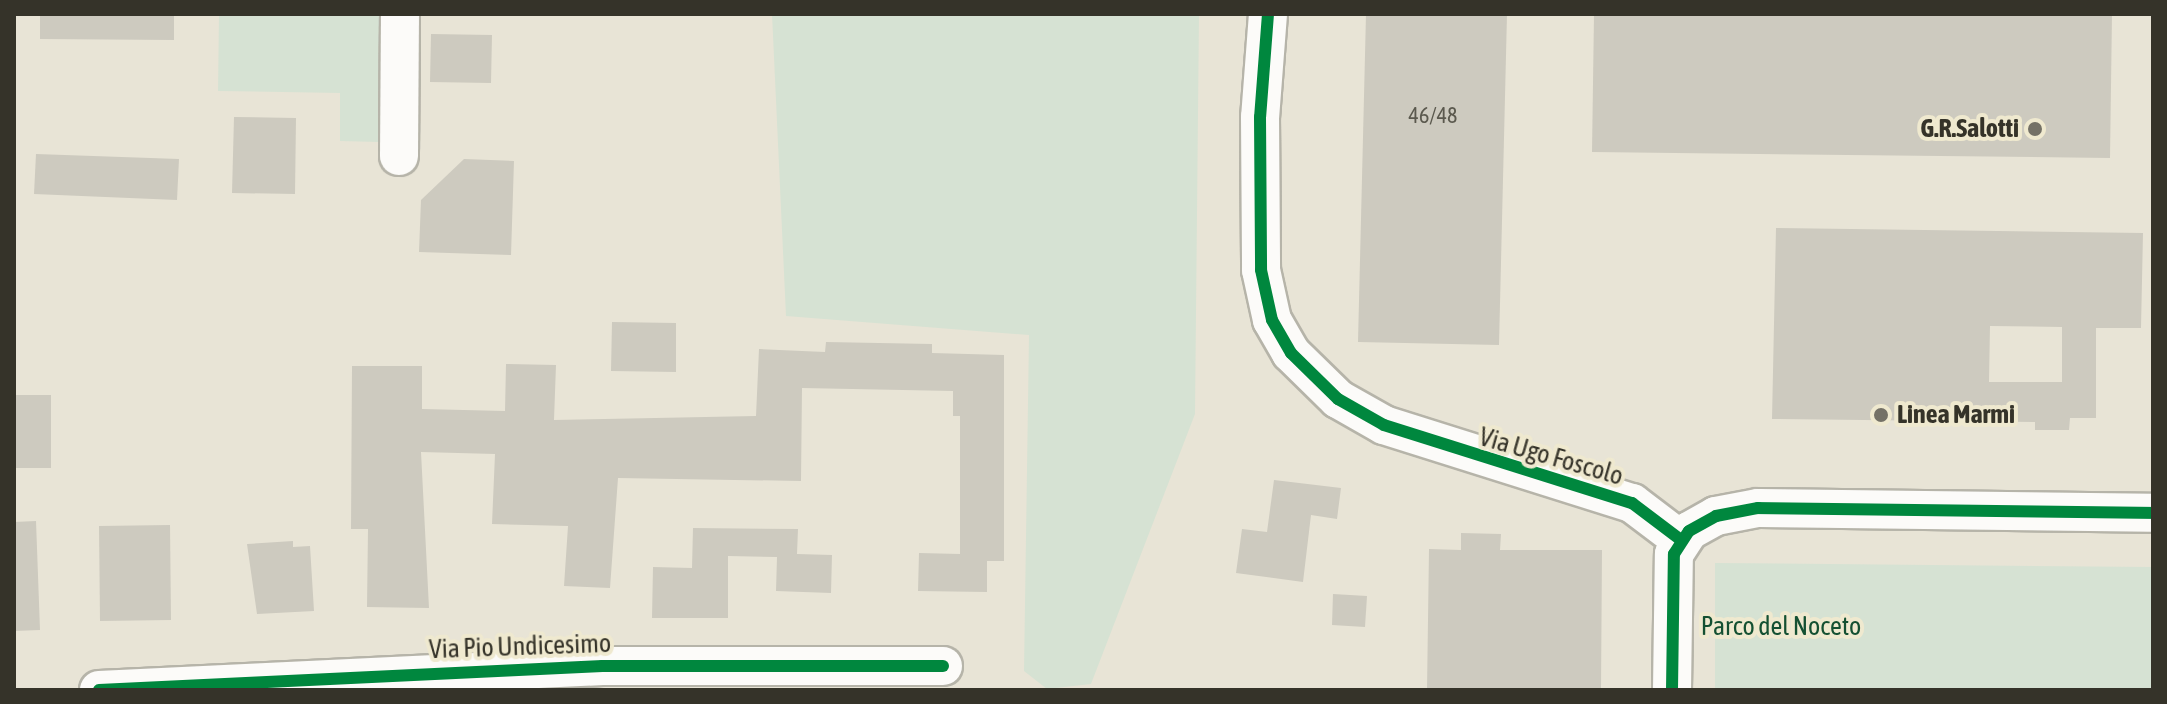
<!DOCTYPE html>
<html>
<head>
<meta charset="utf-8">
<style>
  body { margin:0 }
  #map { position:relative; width:2167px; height:704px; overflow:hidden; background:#e8e4d6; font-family:"Asap Condensed",sans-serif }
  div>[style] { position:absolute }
  .green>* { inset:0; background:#d6e2d3 }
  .building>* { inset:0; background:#cdcabf }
  .roads { filter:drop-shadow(2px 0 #b6b4a9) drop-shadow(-2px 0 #b6b4a9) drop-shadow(0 2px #b6b4a9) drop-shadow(0 -2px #b6b4a9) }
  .minor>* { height:38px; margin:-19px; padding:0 19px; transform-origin:19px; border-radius:19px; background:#fcfbf9 }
  .cycleway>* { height:12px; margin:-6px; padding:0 6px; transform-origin:6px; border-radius:6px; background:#00873e }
  .dots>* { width:22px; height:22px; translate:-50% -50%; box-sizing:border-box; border:4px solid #efe9cf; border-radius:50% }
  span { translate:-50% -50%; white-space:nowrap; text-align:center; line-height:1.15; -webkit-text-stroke:8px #efe9cf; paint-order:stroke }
  .number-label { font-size:22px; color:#5b594e }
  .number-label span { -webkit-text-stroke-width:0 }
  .poi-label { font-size:26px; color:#353329; font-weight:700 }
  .right { translate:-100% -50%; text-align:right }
  .left { translate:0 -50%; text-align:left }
  .street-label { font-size:26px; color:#353329 }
  .park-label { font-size:26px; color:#145032 }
  .frame { position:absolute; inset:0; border:16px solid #353329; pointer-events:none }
</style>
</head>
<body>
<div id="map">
  <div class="green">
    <div style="clip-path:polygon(219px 14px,381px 14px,379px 142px,340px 141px,340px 93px,218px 91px)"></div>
    <div style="clip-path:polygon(772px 14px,1199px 14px,1195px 414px,1091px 684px,1047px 689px,1024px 671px,1029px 335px,786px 316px)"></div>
    <div style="clip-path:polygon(1715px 563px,2153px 567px,2153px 690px,1715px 690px)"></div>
  </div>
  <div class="building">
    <div style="clip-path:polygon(40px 14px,174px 14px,174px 40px,40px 39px)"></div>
    <div style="clip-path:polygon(1366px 14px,1507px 14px,1499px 345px,1358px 342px)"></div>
    <div style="clip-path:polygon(1594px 14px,2112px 14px,2110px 158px,1592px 152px)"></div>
    <div style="clip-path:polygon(431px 34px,492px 35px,491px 83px,430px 82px)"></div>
    <div style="clip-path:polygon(234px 117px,296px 118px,295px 194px,232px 193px)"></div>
    <div style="clip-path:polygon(36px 154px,179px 159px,177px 200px,34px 194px)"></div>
    <div style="clip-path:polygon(464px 159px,514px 161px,511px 255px,419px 252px,421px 200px)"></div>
    <div style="clip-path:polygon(evenodd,1776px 228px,2143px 233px,2141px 328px,2096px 328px,2096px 418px,2070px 418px,2069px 430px,2035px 430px,2035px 422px,1772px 419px,1776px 228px,1990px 326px,2062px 327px,2062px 382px,1989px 382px,1990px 326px)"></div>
    <div style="clip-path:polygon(612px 322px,676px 323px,676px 372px,611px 371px)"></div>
    <div style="clip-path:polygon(826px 342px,932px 344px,932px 353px,1004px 355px,1004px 561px,987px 561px,987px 592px,918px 591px,919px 553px,960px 554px,960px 416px,953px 416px,953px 391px,802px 388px,801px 481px,618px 478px,610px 588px,564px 586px,568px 526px,492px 524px,495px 454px,421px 452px,429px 608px,367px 607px,368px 529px,351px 529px,352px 366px,422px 366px,422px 409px,505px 411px,506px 364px,556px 365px,554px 420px,756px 416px,759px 349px,825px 352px)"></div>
    <div style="clip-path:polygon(14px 395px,51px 395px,51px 468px,14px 468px)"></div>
    <div style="clip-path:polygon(1274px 480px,1341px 488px,1337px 519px,1311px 515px,1303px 582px,1236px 573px,1242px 529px,1267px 532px)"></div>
    <div style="clip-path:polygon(36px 521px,40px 630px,14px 631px,14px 522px)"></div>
    <div style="clip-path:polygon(170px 525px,171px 620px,100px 621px,99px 526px)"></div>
    <div style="clip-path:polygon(693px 528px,798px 529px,797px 554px,832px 555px,831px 593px,776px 591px,777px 557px,728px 556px,728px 618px,652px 618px,653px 567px,692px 568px)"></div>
    <div style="clip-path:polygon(1461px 533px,1501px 534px,1500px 550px,1602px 550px,1601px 690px,1427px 690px,1429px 549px,1461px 550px)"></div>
    <div style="clip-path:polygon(293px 541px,293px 547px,310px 546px,314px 611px,257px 614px,247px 544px)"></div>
    <div style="clip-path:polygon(1333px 594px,1367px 596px,1365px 627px,1332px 625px)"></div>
  </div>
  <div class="roads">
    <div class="minor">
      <div style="left:1268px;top:14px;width:103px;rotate:94.4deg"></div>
      <div style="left:1260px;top:117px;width:153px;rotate:89.6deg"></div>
      <div style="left:1261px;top:270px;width:51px;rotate:77.6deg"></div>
      <div style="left:1272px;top:320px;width:38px;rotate:60deg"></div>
      <div style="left:1291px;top:353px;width:66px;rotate:44.4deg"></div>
      <div style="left:1338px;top:399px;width:53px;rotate:29.5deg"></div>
      <div style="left:1384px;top:425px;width:260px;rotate:17.5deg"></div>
      <div style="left:1632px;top:503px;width:61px;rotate:37.1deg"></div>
      <div style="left:399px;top:156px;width:142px;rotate:-89.6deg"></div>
      <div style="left:99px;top:690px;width:504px;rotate:-2.73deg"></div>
      <div style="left:602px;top:666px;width:341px"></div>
      <div style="left:1672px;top:690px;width:136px;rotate:-89.2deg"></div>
      <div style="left:1674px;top:554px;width:27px;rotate:-57deg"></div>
      <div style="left:1689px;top:531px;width:31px;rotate:-29deg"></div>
      <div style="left:1716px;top:516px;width:43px;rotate:-10.8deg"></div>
      <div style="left:1758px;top:508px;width:395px;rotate:0.7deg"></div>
    </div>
  </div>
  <div class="cycleway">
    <div style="left:1268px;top:14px;width:103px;rotate:94.4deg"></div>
    <div style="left:1260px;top:117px;width:153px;rotate:89.6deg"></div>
    <div style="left:1261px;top:270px;width:51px;rotate:77.6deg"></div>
    <div style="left:1272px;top:320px;width:38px;rotate:60deg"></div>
    <div style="left:1291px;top:353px;width:66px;rotate:44.4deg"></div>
    <div style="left:1338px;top:399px;width:53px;rotate:29.5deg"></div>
    <div style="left:1384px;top:425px;width:260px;rotate:17.5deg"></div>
    <div style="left:1632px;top:503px;width:61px;rotate:37.1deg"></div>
    <div style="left:99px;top:690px;width:504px;rotate:-2.73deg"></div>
    <div style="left:602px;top:666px;width:341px"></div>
    <div style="left:1672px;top:690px;width:136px;rotate:-89.2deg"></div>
    <div style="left:1674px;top:554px;width:27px;rotate:-57deg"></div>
    <div style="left:1689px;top:531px;width:31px;rotate:-29deg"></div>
    <div style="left:1716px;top:516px;width:43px;rotate:-10.8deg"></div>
    <div style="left:1758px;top:508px;width:395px;rotate:0.7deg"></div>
  </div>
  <div class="dots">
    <div style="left:2035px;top:129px;background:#747166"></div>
    <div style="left:1881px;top:415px;background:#747166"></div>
  </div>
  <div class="number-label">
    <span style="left:1433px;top:116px">46/48</span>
  </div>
  <div class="poi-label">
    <span class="right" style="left:2019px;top:129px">G.R.Salotti</span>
    <span class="left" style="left:1897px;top:415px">Linea Marmi</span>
  </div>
  <div class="street-label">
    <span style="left:1551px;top:457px;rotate:16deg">Via Ugo Foscolo</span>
    <span style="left:520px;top:647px;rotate:-2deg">Via Pio Undicesimo</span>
  </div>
  <div class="park-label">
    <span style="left:1781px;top:627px">Parco del Noceto</span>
  </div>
  <div class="frame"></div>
</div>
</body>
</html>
